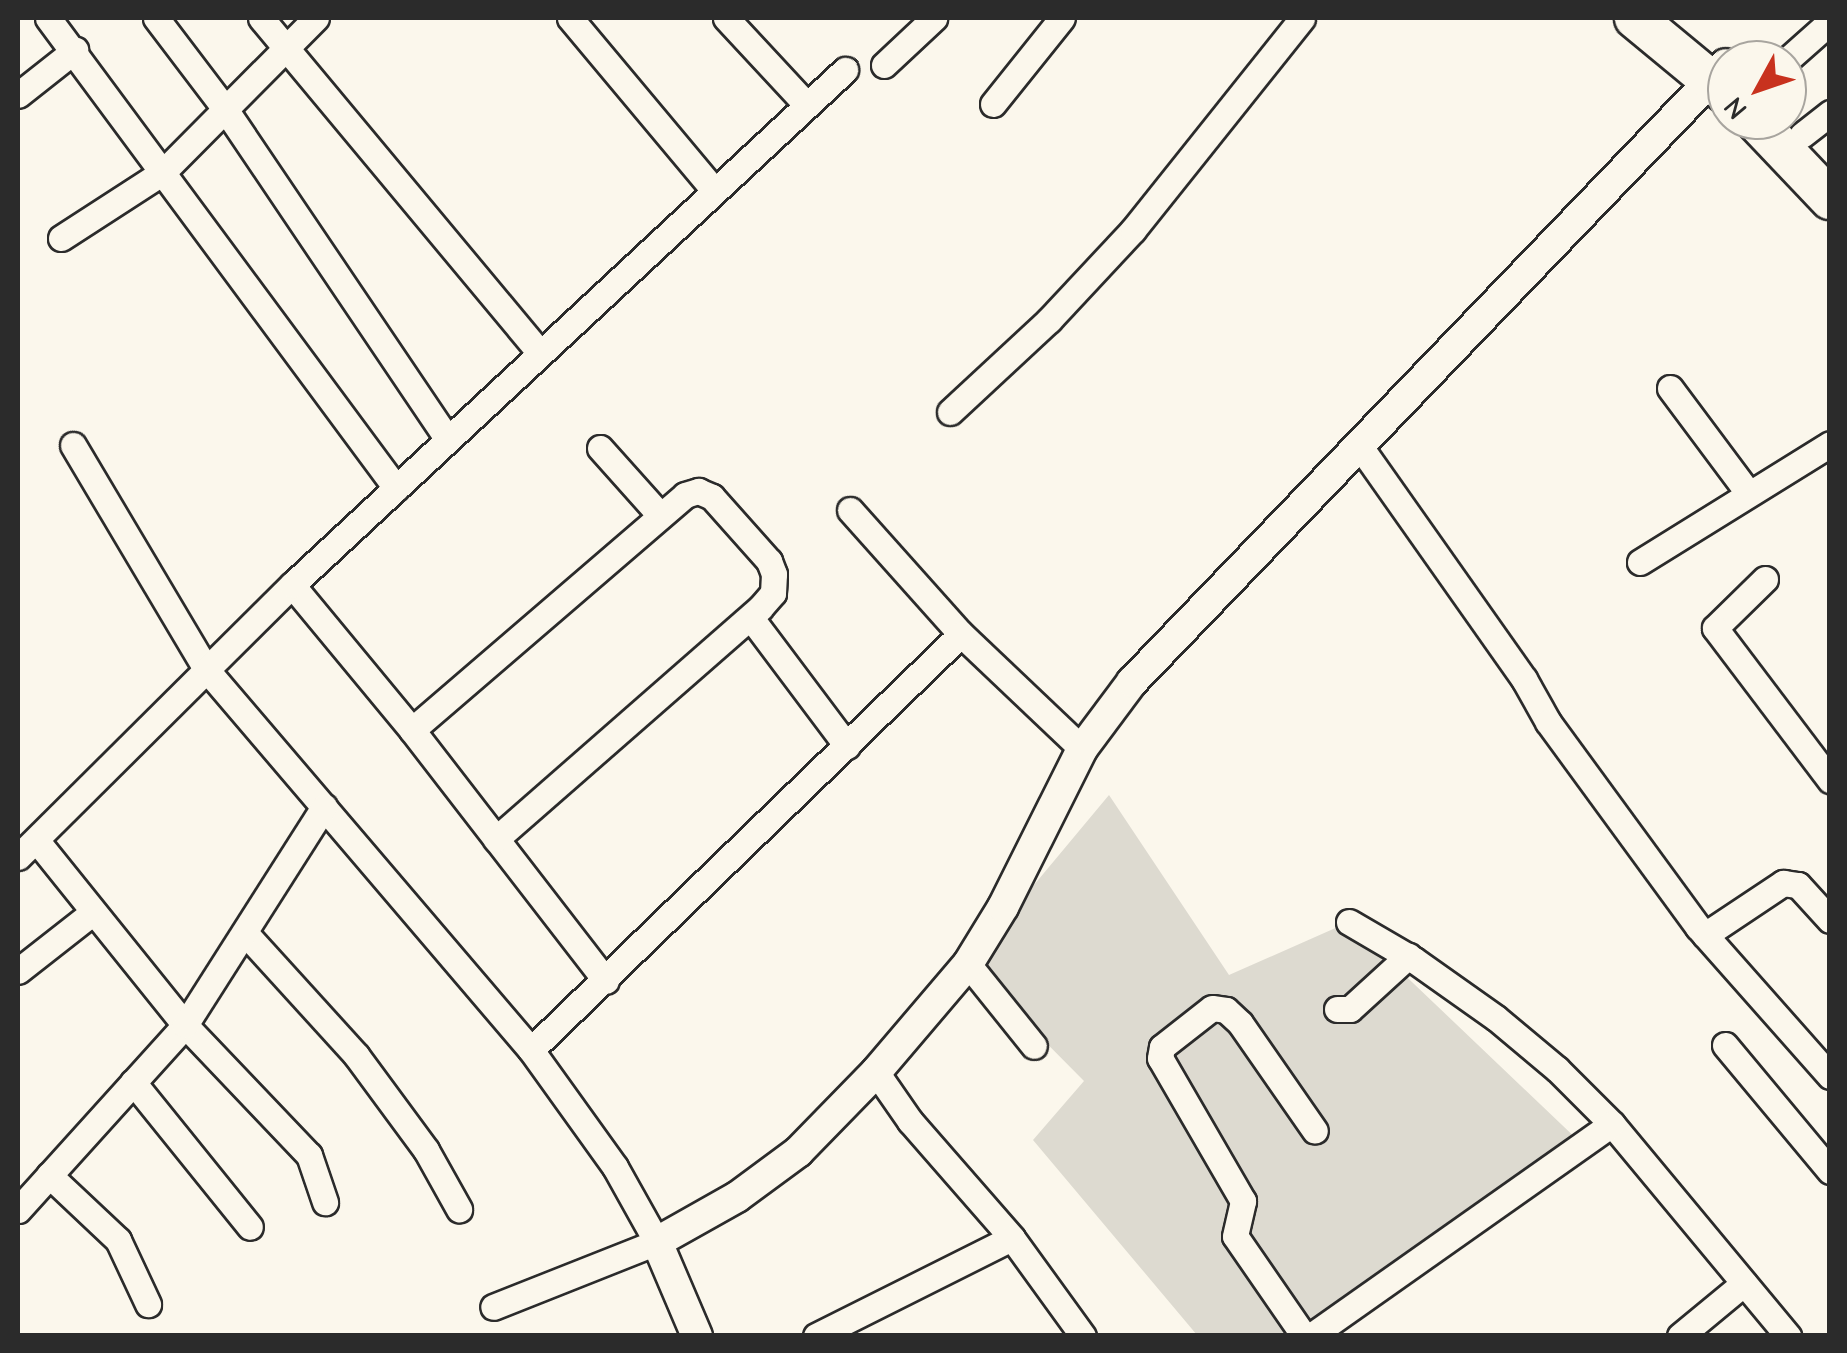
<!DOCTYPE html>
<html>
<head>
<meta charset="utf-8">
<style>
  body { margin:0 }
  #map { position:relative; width:1847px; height:1353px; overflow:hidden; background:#fbf7ec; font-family:"Comic Neue",sans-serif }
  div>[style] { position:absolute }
  .green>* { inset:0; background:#dddad0 }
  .roads { filter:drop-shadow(2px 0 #2b2b2b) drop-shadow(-2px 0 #2b2b2b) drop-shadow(0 2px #2b2b2b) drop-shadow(0 -2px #2b2b2b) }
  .minor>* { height:25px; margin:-12.5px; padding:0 12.5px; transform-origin:12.5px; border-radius:12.5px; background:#fbf7ec }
  .tertiary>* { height:30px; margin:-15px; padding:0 15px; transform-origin:15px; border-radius:15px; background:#fbf7ec }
  .trunk>* { height:40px; margin:-20px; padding:0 20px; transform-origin:20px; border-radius:20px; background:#fbf7ec }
  span { translate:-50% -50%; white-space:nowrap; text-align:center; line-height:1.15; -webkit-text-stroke:9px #fbf7ec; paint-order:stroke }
  .frame { position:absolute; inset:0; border:20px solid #2b2b2b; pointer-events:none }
  .north { position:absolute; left:1707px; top:40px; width:100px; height:100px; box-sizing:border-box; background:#fbf7ec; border:2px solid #a8a59f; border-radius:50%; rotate:230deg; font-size:28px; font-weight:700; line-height:40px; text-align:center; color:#2b2b2b }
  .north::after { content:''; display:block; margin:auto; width:35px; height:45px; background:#c8321e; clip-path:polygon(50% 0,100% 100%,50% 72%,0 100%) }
</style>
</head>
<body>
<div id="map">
  <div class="green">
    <div style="clip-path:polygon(1109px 795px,1229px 975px,1349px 922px,1583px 1145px,1288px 1335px,1197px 1335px,1033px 1140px,1084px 1081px,968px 964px)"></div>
  </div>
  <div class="roads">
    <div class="minor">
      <div style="left:48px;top:18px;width:585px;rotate:53.48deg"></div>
      <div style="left:156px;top:18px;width:114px;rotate:52.8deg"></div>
      <div style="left:225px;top:109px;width:398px;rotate:56deg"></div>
      <div style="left:261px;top:18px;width:436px;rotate:50.2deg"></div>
      <div style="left:570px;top:18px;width:224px;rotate:50.1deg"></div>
      <div style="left:726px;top:18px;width:117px;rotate:47.1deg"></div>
      <div style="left:1787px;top:60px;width:57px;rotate:-41.5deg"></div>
      <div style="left:884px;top:65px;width:69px;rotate:-43.2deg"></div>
      <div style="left:18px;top:95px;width:73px;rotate:-38.3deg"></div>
      <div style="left:993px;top:104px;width:110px;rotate:-51.3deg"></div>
      <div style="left:1802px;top:135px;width:36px;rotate:-38deg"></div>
      <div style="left:61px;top:238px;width:121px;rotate:-32.9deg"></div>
      <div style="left:163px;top:172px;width:217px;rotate:-45.2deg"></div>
      <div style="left:1670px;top:388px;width:132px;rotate:53.3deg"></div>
      <div style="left:950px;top:412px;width:135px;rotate:-42.9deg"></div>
      <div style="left:1049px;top:320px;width:123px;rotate:-47deg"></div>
      <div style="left:1133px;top:230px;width:271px;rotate:-51.4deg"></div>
      <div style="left:73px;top:445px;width:261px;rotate:59.3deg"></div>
      <div style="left:206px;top:669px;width:501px;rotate:49.54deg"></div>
      <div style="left:531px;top:1050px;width:144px;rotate:54.3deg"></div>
      <div style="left:615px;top:1167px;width:86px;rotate:60.8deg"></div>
      <div style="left:657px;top:1242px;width:176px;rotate:158.4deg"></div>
      <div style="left:600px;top:448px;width:90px;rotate:48.2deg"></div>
      <div style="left:1361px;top:448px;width:283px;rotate:54.8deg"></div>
      <div style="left:1524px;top:679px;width:49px;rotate:60.8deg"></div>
      <div style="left:1548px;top:722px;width:254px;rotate:53.8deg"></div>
      <div style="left:1698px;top:927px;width:199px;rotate:48.5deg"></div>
      <div style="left:850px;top:510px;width:166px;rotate:48.2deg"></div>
      <div style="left:961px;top:634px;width:167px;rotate:43.5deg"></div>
      <div style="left:1640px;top:562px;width:224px;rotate:-31.8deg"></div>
      <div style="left:1765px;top:579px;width:70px;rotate:135.6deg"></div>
      <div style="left:1715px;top:628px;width:191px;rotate:52.9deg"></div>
      <div style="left:292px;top:585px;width:188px;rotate:50.4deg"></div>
      <div style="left:412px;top:730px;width:317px;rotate:52.3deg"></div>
      <div style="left:751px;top:618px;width:160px;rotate:53.1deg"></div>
      <div style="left:412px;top:730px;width:360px;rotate:-40.7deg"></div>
      <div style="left:685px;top:495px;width:14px;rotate:-17deg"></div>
      <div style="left:698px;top:491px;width:15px;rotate:23deg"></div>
      <div style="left:712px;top:497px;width:86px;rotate:48.3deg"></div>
      <div style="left:769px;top:561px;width:14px;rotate:69deg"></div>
      <div style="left:774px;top:574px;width:19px;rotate:93deg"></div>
      <div style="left:773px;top:593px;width:20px;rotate:131deg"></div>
      <div style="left:760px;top:608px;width:351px;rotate:138.8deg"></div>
      <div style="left:37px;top:841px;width:236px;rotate:51.2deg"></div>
      <div style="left:185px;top:1025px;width:180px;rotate:46.4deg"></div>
      <div style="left:309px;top:1155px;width:50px;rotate:71.2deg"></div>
      <div style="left:18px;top:857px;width:386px;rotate:-44.8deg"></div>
      <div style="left:292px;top:585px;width:756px;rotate:-42.96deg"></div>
      <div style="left:1349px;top:922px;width:75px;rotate:30.3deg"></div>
      <div style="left:1414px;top:960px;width:100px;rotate:35.3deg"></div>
      <div style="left:1496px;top:1018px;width:80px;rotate:39.9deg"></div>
      <div style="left:1557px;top:1069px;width:78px;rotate:45deg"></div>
      <div style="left:1612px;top:1124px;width:276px;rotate:50.3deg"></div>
      <div style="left:246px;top:934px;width:164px;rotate:47.7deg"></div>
      <div style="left:356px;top:1055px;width:118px;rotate:53.6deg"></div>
      <div style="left:426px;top:1150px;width:68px;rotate:60.8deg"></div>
      <div style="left:1705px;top:935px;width:94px;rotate:-33.7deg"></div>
      <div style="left:1783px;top:883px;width:15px;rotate:8deg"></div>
      <div style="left:1798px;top:885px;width:47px;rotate:47.6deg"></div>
      <div style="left:968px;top:964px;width:105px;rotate:51.2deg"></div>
      <div style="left:18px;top:971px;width:94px;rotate:-38.1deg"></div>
      <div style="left:1337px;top:1009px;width:13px"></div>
      <div style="left:1350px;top:1009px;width:79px;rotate:-42.4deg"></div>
      <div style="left:1725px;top:1045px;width:164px;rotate:50.2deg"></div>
      <div style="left:531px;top:1050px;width:598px;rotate:-44.05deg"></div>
      <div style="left:876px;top:1072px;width:60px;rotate:55.2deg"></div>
      <div style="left:910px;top:1121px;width:155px;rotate:48.9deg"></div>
      <div style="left:1012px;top:1238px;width:121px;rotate:54.1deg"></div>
      <div style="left:133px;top:1082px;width:186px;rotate:51.1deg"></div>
      <div style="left:49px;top:1175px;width:95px;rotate:43.3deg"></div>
      <div style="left:118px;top:1240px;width:71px;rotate:64.9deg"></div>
      <div style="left:18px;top:1210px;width:249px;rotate:-47.9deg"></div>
      <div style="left:185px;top:1025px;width:259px;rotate:-57.5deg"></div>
      <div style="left:816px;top:1336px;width:219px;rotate:-26.6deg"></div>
      <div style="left:1304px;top:1336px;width:121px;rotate:-124.6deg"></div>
      <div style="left:1235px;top:1236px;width:36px;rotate:-77deg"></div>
      <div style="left:1243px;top:1201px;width:165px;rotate:-120.1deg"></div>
      <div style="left:1160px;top:1058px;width:11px;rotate:-80deg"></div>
      <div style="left:1162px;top:1047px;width:63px;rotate:-38deg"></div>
      <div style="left:1212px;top:1008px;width:14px;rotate:8deg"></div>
      <div style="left:1226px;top:1010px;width:19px;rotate:43deg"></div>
      <div style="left:1240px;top:1023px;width:131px;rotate:55.2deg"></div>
      <div style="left:1311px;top:1336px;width:368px;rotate:-35.2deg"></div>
      <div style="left:1680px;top:1336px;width:83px;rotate:-39.6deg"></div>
    </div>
    <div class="tertiary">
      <div style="left:697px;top:1336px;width:102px;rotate:-113.1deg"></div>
      <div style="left:657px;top:1242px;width:92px;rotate:-29.4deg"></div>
      <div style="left:737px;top:1197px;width:76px;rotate:-36.4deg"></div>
      <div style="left:798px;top:1152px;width:112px;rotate:-45.7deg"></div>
      <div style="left:876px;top:1072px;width:142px;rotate:-49.6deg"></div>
      <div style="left:968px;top:964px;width:67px;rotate:-58.4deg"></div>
      <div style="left:1003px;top:907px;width:177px;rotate:-63.4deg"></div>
      <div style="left:1082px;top:749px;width:84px;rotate:-53.3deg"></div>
      <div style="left:1132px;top:682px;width:857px;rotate:-46.13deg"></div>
    </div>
    <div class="trunk">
      <div style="left:1635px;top:18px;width:119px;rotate:39.6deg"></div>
      <div style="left:1755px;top:120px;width:109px;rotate:46.5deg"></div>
    </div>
  </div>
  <div class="frame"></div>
  <div class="north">N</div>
</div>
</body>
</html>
